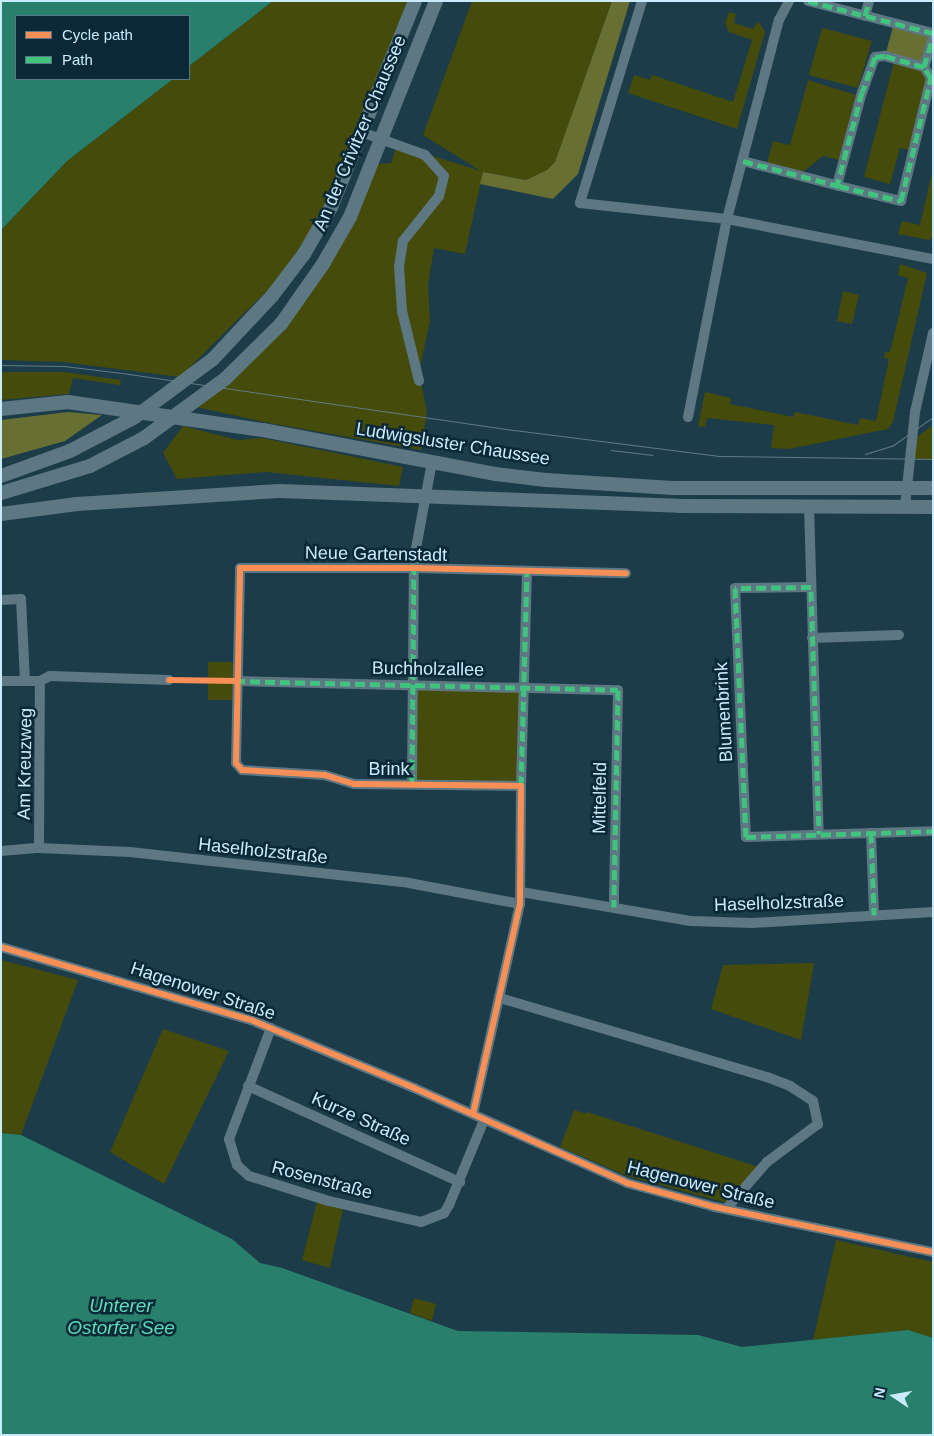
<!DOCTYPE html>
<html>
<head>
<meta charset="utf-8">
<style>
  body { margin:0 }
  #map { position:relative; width:934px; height:1436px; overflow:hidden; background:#1c3c49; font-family:Arial,sans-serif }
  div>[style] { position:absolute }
  .green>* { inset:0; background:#454b0a }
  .forest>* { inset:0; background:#676f33 }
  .water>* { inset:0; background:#28806c }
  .street>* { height:10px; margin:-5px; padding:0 5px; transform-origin:5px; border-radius:5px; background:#5d7783 }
  .secondary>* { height:14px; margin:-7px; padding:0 7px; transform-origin:7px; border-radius:7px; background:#5d7783 }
  .tram>* { height:1px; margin:-0.5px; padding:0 0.5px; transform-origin:0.5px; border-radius:0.5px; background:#637a85 }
  .quiet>* { height:5px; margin-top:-2.5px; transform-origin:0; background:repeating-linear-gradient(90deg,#40c37c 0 10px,transparent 0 15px) }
  .cycleway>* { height:6px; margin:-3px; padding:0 3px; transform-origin:3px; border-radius:3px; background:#f78f57 }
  span { translate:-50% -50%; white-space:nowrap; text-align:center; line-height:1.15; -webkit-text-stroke:5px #0b2836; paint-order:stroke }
  .street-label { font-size:18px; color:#caebfe }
  .water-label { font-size:19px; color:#5cdcb9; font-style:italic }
  .frame { position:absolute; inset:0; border:2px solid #caebfe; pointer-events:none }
  .legend { position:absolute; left:15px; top:15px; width:175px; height:65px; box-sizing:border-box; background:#0b2836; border:1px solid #577686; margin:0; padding:6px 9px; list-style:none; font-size:15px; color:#caebfe }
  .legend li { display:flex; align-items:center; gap:10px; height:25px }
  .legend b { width:25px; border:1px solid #577686 }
  .north { position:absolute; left:869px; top:1371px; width:50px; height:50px; -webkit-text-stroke:4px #0b2836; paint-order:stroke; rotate:282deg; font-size:14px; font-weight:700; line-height:20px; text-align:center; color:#caebfe }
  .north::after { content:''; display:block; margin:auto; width:18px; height:22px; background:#caebfe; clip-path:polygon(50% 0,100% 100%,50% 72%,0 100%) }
</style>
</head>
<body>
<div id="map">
  <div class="green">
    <div style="clip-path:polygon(273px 1px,415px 1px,304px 254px,180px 377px,63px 362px,1px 360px,1px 230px,67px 161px,173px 79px,189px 79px,189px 66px)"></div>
    <div style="clip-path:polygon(472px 1px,612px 1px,555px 162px,548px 170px,526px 180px,483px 172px,465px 254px,434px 248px,428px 285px,430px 321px,419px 372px,427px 412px,421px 450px,264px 422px,192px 406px,225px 379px,323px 264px,371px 165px,391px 163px,397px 145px,481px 171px,423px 135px)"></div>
    <div style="clip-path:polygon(729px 12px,736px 14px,734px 23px,753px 29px,758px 21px,765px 32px,737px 129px,628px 93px,634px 75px,650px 80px,652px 75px,733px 102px,752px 40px,729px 32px,725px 23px)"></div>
    <div style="clip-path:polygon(822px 28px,872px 41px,858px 88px,809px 75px)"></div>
    <div style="clip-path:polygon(894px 62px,922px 71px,927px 79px,910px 150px,900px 148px,890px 184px,864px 177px)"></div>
    <div style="clip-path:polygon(808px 80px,856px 95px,839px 160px,823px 156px,803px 172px,767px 163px,773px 141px,790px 145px)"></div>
    <div style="clip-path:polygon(933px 169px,933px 237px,929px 240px,898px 234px,902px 221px,920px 225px)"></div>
    <div style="clip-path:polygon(900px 264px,927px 273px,893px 422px,888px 429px,789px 449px,771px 448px,774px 425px,707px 418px,705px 427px,698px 426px,705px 392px,731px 398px,730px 404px,793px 417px,795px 412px,858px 425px,860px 418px,876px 421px,889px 359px,884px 358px,885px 352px,890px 352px,908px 278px,898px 275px)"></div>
    <div style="clip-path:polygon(843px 291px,859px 295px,852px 324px,837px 321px)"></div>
    <div style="clip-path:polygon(1px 372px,64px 372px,121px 380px,120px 385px,73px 378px,69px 394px,1px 400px)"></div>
    <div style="clip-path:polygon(933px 425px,933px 459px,910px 459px,912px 441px)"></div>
    <div style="clip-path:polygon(183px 426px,238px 440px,262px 438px,403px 467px,399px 486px,266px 472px,177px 479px,163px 453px)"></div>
    <div style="clip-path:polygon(208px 662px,238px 662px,238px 700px,208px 700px)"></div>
    <div style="clip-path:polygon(414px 686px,523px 687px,521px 786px,412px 784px)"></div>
    <div style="clip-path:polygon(1px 960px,78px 980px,21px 1135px,1px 1133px)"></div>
    <div style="clip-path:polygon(814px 963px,801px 1040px,711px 1009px,723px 965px)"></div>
    <div style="clip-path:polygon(163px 1029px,229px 1051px,164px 1184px,110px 1152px)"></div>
    <div style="clip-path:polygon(574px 1110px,586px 1114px,587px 1112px,762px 1168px,731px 1204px,627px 1176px,560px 1147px)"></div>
    <div style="clip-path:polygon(318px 1198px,344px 1204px,330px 1268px,302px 1260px)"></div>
    <div style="clip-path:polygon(836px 1240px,933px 1262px,933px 1338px,907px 1330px,813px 1340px)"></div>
    <div style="clip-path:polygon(414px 1298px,436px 1304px,432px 1321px,410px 1313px)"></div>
  </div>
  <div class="forest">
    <div style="clip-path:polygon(612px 1px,630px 1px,578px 174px,553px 199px,480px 184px,483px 172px,526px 180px,547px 170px,555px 162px)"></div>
    <div style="clip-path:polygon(894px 23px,933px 33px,924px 67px,885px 56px)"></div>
    <div style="clip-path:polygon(68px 412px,102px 415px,65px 441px,1px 459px,1px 420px)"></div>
  </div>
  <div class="water">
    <div style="clip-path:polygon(1px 1px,273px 1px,189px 66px,189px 16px,16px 16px,16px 79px,173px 79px,67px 161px,1px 230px)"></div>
    <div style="clip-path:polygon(1px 1133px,21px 1135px,232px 1239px,260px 1263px,282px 1268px,458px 1331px,698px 1335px,742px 1347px,908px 1330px,933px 1338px,933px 1435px,1px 1435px)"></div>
  </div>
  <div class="street">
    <div style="left:642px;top:1px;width:211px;rotate:107.1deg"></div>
    <div style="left:580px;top:203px;width:148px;rotate:6.2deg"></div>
    <div style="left:727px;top:219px;width:210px;rotate:11deg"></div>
    <div style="left:808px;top:1px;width:129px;rotate:14.4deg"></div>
    <div style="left:865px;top:16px;width:16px;rotate:-75deg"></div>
    <div style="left:924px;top:67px;width:31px;rotate:-73deg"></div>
    <div style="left:364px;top:133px;width:65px;rotate:19.8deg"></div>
    <div style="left:425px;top:155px;width:28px;rotate:48deg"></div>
    <div style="left:444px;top:176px;width:21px;rotate:104deg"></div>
    <div style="left:439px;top:196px;width:58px;rotate:128.7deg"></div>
    <div style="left:403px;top:241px;width:25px;rotate:99deg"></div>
    <div style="left:399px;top:266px;width:45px;rotate:86.2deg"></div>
    <div style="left:402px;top:311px;width:72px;rotate:76.3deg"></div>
    <div style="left:743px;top:161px;width:99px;rotate:14.6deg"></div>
    <div style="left:839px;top:186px;width:64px;rotate:13.6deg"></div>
    <div style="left:901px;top:201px;width:127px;rotate:-76.3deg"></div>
    <div style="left:931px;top:78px;width:13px;rotate:-122deg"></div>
    <div style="left:924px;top:67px;width:41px;rotate:-164.2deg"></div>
    <div style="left:885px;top:56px;width:10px;rotate:174deg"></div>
    <div style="left:875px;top:57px;width:37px;rotate:110deg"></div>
    <div style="left:862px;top:92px;width:96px;rotate:105deg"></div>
    <div style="left:688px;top:417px;width:202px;rotate:-78.9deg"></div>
    <div style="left:727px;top:219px;width:206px;rotate:-75.4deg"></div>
    <div style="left:779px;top:20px;width:21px;rotate:-62deg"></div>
    <div style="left:809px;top:506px;width:328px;rotate:88.3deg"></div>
    <div style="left:905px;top:506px;width:95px;rotate:-83.9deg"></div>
    <div style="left:915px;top:412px;width:81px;rotate:-77.2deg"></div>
    <div style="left:811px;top:587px;width:76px;rotate:179.2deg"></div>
    <div style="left:735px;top:588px;width:249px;rotate:87.5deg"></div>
    <div style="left:746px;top:837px;width:187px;rotate:-1.8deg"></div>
    <div style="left:1px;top:600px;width:20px;rotate:-3deg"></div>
    <div style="left:21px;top:599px;width:82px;rotate:87.2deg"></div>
    <div style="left:812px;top:638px;width:87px;rotate:-2deg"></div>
    <div style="left:1px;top:681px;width:39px"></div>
    <div style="left:40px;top:681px;width:11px;rotate:-27deg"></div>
    <div style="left:50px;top:676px;width:119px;rotate:1.9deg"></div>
    <div style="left:238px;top:681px;width:380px;rotate:1.4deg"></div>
    <div style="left:618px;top:690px;width:217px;rotate:91.1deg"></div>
    <div style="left:412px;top:784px;width:225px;rotate:-89.5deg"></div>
    <div style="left:414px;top:559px;width:99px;rotate:-79.5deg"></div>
    <div style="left:521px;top:786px;width:213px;rotate:-88.4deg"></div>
    <div style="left:871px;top:833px;width:82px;rotate:87.9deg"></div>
    <div style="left:39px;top:848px;width:167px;rotate:-89.7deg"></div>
    <div style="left:1px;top:851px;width:38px;rotate:-5deg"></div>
    <div style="left:39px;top:848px;width:91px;rotate:2.5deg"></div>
    <div style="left:130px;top:852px;width:281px;rotate:6.3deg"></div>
    <div style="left:409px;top:883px;width:113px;rotate:10.7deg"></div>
    <div style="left:521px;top:892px;width:172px;rotate:9.7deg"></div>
    <div style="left:691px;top:921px;width:61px;rotate:1.9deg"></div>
    <div style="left:752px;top:923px;width:181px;rotate:-3.5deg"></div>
    <div style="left:1px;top:947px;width:260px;rotate:16.3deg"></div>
    <div style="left:251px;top:1020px;width:177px;rotate:22.6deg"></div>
    <div style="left:414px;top:1088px;width:233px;rotate:24deg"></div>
    <div style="left:627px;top:1183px;width:91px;rotate:15.3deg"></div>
    <div style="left:715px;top:1207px;width:223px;rotate:11.7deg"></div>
    <div style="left:500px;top:998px;width:278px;rotate:16.5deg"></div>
    <div style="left:767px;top:1077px;width:25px;rotate:21deg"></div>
    <div style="left:790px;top:1086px;width:27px;rotate:33deg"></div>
    <div style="left:813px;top:1101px;width:24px;rotate:78deg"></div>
    <div style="left:818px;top:1124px;width:64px;rotate:143.3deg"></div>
    <div style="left:767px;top:1162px;width:62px;rotate:131.1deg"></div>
    <div style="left:271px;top:1028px;width:119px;rotate:110.7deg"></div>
    <div style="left:229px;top:1139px;width:27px;rotate:73deg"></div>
    <div style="left:237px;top:1165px;width:16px;rotate:43deg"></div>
    <div style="left:249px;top:1176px;width:84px;rotate:17.4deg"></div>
    <div style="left:329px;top:1201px;width:94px;rotate:12.9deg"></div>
    <div style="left:421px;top:1222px;width:25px;rotate:-21deg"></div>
    <div style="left:444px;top:1213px;width:9px;rotate:-58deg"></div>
    <div style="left:449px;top:1205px;width:92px;rotate:-67.6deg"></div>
    <div style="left:248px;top:1086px;width:233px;rotate:24.4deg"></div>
    <div style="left:473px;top:1114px;width:215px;rotate:-77.4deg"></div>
    <div style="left:520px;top:904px;width:118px;rotate:-89.5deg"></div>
    <div style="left:521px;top:786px;width:167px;rotate:-179.3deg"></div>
    <div style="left:354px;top:784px;width:31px;rotate:-163deg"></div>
    <div style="left:324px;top:775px;width:82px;rotate:-176.5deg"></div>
    <div style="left:242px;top:770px;width:9px;rotate:-131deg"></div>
    <div style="left:236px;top:763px;width:195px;rotate:-88.8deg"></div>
    <div style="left:240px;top:568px;width:174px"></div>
    <div style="left:414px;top:568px;width:212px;rotate:1.4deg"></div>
  </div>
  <div class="secondary">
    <div style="left:1px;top:409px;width:67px;rotate:-6deg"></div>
    <div style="left:68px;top:402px;width:197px;rotate:8.2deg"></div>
    <div style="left:263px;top:430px;width:236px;rotate:10.7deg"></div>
    <div style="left:495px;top:474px;width:51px;rotate:6.7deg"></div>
    <div style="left:546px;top:480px;width:127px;rotate:3.6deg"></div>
    <div style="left:673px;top:488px;width:260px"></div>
    <div style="left:1px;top:476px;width:73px;rotate:-19.9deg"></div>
    <div style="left:70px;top:451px;width:73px;rotate:-27.6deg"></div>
    <div style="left:135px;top:417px;width:97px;rotate:-36.6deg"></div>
    <div style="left:213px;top:359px;width:86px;rotate:-46.9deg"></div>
    <div style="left:272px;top:296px;width:53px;rotate:-52.7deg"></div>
    <div style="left:304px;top:254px;width:54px;rotate:-60.1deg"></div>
    <div style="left:331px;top:207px;width:222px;rotate:-67.8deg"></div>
    <div style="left:1px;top:493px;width:93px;rotate:-16.9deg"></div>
    <div style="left:90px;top:466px;width:61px;rotate:-27.4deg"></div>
    <div style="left:144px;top:438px;width:100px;rotate:-36.1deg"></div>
    <div style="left:225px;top:379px;width:78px;rotate:-44.5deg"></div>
    <div style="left:281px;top:324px;width:73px;rotate:-55deg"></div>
    <div style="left:323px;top:264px;width:54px;rotate:-60.1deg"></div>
    <div style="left:350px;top:217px;width:232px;rotate:-68.3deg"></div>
    <div style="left:1px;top:514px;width:77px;rotate:-7.5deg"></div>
    <div style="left:77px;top:504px;width:202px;rotate:-3.7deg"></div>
    <div style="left:279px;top:491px;width:400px;rotate:2.1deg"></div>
    <div style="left:679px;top:506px;width:254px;rotate:0.2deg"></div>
  </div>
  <div class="tram">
    <div style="left:1px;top:365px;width:63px;rotate:0.9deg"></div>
    <div style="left:64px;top:366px;width:58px;rotate:6.9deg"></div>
    <div style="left:122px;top:373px;width:396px;rotate:8.3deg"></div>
    <div style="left:514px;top:430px;width:209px;rotate:7.2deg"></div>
    <div style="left:721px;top:456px;width:212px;rotate:0.8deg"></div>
    <div style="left:611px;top:450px;width:42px;rotate:6.8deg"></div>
    <div style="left:865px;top:454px;width:28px;rotate:-17deg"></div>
    <div style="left:892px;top:446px;width:50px;rotate:-35.3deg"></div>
  </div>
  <div class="quiet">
    <div style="left:808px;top:1px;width:129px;rotate:14.4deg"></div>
    <div style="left:865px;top:16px;width:16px;rotate:-75deg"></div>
    <div style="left:924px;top:67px;width:31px;rotate:-73deg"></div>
    <div style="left:743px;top:161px;width:99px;rotate:14.6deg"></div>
    <div style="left:839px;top:186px;width:64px;rotate:13.6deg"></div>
    <div style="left:901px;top:201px;width:127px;rotate:-76.3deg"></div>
    <div style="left:931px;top:78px;width:13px;rotate:-122deg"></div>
    <div style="left:924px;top:67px;width:41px;rotate:-164.2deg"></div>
    <div style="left:885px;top:56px;width:10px;rotate:174deg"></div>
    <div style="left:875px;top:57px;width:37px;rotate:110deg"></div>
    <div style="left:862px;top:92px;width:96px;rotate:105deg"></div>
    <div style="left:811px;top:587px;width:76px;rotate:179.2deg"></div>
    <div style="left:735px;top:588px;width:249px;rotate:87.5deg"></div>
    <div style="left:746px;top:837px;width:187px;rotate:-1.8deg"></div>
    <div style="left:811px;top:591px;width:243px;rotate:88.1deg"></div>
    <div style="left:235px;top:681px;width:383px;rotate:1.3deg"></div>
    <div style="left:618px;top:690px;width:217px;rotate:91.1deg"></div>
    <div style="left:412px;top:784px;width:225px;rotate:-89.5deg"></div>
    <div style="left:521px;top:786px;width:213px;rotate:-88.4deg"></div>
    <div style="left:871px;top:833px;width:82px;rotate:87.9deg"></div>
  </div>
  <div class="cycleway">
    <div style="left:169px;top:680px;width:69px;rotate:0.8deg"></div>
    <div style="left:1px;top:947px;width:260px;rotate:16.3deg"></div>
    <div style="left:251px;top:1020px;width:177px;rotate:22.6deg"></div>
    <div style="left:414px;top:1088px;width:233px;rotate:24deg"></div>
    <div style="left:627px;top:1183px;width:91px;rotate:15.3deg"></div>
    <div style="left:715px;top:1207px;width:223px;rotate:11.7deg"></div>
    <div style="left:473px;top:1114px;width:215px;rotate:-77.4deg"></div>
    <div style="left:520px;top:904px;width:118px;rotate:-89.5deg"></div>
    <div style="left:521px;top:786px;width:167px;rotate:-179.3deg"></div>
    <div style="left:354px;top:784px;width:31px;rotate:-163deg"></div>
    <div style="left:324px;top:775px;width:82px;rotate:-176.5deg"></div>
    <div style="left:242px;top:770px;width:9px;rotate:-131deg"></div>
    <div style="left:236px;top:763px;width:195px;rotate:-88.8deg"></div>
    <div style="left:240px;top:568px;width:174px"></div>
    <div style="left:414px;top:568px;width:212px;rotate:1.4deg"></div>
  </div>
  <div class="street-label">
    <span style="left:360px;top:133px;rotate:-67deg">An der Crivitzer Chaussee</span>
    <span style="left:453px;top:444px;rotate:9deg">Ludwigsluster Chaussee</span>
    <span style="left:376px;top:554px;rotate:1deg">Neue Gartenstadt</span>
    <span style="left:428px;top:669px;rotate:1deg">Buchholzallee</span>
    <span style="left:724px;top:712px;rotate:-93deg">Blumenbrink</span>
    <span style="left:25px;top:764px;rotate:-89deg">Am Kreuzweg</span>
    <span style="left:389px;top:769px">Brink</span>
    <span style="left:600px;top:798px;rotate:-89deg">Mittelfeld</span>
    <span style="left:263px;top:851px;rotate:6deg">Haselholzstraße</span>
    <span style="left:779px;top:903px;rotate:-2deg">Haselholzstraße</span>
    <span style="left:203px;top:991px;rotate:18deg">Hagenower Straße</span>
    <span style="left:361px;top:1119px;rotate:24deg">Kurze Straße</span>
    <span style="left:322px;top:1180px;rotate:15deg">Rosenstraße</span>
    <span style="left:701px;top:1185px;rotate:14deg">Hagenower Straße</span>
  </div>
  <div class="water-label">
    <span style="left:121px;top:1317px">Unterer<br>Ostorfer See</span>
  </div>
  <div class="frame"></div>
  <ul class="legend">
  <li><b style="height:6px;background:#f78f57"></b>Cycle path</li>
  <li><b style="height:6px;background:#40c37c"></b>Path</li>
  </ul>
  <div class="north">N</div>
</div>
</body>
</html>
